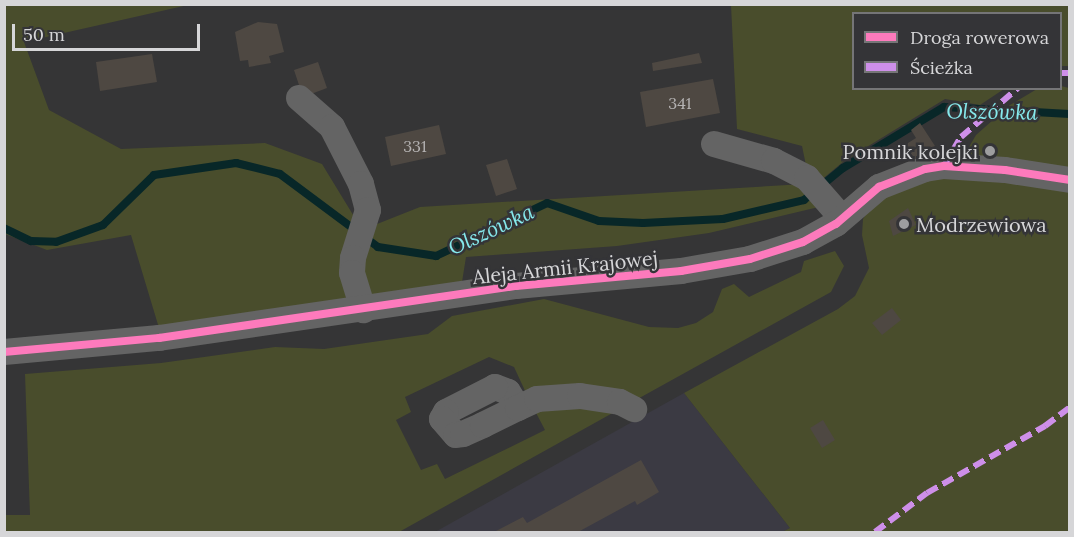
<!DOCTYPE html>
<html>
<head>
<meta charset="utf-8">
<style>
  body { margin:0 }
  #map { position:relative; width:1074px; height:537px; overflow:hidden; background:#353536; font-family:Lora,serif }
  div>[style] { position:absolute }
  .built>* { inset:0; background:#3b3a43 }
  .green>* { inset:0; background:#494d2c }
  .stream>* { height:8px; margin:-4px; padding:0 4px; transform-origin:4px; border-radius:4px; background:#082728 }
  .building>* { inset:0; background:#4e4842 }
  .minor>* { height:26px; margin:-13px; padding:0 13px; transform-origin:13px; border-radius:13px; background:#646464 }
  .quiet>* { height:6px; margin-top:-3px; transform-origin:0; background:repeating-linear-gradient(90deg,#ce8fe9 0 12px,transparent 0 18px) }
  .cycleway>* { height:8px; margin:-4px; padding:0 4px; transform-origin:4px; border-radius:4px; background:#fd7abc }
  .dots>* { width:16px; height:16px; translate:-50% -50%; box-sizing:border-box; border:3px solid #343437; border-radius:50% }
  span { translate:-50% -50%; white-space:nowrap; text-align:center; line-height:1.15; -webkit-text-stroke:5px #343437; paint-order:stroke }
  .number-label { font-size:16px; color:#b4b2b2 }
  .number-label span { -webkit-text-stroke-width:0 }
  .poi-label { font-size:20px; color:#d6d6d8 }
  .right { translate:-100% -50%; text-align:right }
  .left { translate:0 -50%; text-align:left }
  .street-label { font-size:20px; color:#d6d6d8 }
  .water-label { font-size:21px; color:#86e9ec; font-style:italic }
  .frame { position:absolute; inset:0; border:6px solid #d6d6d8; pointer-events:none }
  .legend { position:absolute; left:852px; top:12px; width:210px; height:78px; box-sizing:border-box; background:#343437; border:2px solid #757577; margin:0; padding:8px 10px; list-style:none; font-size:18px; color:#d6d6d8 }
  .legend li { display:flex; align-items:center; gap:12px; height:30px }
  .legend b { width:30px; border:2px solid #757577 }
  .scale { position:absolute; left:12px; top:24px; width:188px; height:27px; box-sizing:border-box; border:3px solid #d6d6d8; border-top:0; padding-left:8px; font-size:18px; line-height:21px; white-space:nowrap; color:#d6d6d8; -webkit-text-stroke:4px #343437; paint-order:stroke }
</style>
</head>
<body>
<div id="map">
  <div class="built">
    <div style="clip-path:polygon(684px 393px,790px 528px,782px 532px,435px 532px)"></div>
  </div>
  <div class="green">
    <div style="clip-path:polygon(4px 5px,188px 5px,24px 42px,49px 110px,121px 149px,265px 143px,322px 164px,358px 223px,352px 303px,159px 328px,131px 235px,47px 250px,5px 234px)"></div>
    <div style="clip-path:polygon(731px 5px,1069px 5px,1069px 66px,1061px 66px,1060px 14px,854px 14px,854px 88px,1004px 89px,980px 105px,945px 99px,844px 161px,820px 181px,807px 170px,802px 146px,737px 129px)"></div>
    <div style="clip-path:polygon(1061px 86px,1069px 88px,1069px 170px,969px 158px,969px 147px,976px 135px,1010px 105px,1037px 89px)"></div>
    <div style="clip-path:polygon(940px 177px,1069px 188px,1069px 532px,782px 532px,790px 528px,684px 393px,838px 309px,855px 296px,869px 268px,862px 235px,863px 219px,872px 205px,890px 192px)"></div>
    <div style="clip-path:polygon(804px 184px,823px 206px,709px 233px,617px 246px,466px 257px,462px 282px,372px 297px,360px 272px,372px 226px,420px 207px)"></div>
    <div style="clip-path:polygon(835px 251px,844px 266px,831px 292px,634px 401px,527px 395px,514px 367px,489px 357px,405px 397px,411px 412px,396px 420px,421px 470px,437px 464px,445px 479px,545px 430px,534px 409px,556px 404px,618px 410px,399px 532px,5px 532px,5px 515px,30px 515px,25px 374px,161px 363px,275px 347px,324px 349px,428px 334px,452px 316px,544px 299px,649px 327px,678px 328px,696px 323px,713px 312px,722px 289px,734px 284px,749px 297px,801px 272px,804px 261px)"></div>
  </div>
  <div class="stream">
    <div style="left:4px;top:228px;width:30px;rotate:26deg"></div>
    <div style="left:31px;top:241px;width:25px;rotate:2deg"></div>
    <div style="left:56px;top:242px;width:50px;rotate:-19.9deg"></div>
    <div style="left:103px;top:225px;width:71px;rotate:-44.4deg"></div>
    <div style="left:154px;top:175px;width:83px;rotate:-8.3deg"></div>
    <div style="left:236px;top:163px;width:45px;rotate:14deg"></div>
    <div style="left:280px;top:174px;width:122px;rotate:36.7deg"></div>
    <div style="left:378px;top:247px;width:59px;rotate:8.8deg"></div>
    <div style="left:436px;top:256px;width:123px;rotate:-25.5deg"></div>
    <div style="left:547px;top:203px;width:55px;rotate:19.1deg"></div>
    <div style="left:599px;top:221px;width:44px;rotate:2.6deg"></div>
    <div style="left:643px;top:223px;width:80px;rotate:-2.9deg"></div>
    <div style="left:723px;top:219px;width:83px;rotate:-13.2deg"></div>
    <div style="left:804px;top:200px;width:50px;rotate:-39.4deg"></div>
    <div style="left:843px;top:168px;width:118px;rotate:-31.1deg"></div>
    <div style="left:944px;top:107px;width:126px;rotate:3.2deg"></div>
  </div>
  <div class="building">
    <div style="clip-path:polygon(258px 22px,277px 24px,284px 52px,269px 56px,271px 63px,249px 67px,248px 60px,240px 61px,235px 32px)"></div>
    <div style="clip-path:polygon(699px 53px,702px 63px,653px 71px,652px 63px)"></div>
    <div style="clip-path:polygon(152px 54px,157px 82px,100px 91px,96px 62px)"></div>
    <div style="clip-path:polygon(318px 62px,327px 88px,303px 97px,294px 70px)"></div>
    <div style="clip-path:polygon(713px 79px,720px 113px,646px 127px,640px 92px)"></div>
    <div style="clip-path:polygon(920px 123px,935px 146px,909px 163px,900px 148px,916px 138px,911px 130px)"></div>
    <div style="clip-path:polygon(439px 125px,446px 154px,391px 166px,385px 137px)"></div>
    <div style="clip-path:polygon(507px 159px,517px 189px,496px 196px,486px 165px)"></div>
    <div style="clip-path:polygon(908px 208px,916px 225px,893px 236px,889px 221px)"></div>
    <div style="clip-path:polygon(892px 308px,901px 320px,882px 335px,872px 323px)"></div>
    <div style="clip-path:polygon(823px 420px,835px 440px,822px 448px,810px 428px)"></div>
    <div style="clip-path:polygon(641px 460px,659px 492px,637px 505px,635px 501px,578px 532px,494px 532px,523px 517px,527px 523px)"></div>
  </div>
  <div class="minor">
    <div style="left:299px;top:98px;width:44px;rotate:41.3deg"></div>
    <div style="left:332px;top:127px;width:64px;rotate:63deg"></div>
    <div style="left:361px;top:184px;width:27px;rotate:75deg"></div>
    <div style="left:368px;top:210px;width:50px;rotate:107.4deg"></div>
    <div style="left:353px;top:258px;width:15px;rotate:94deg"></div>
    <div style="left:352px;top:273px;width:39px;rotate:73deg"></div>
    <div style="left:714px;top:144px;width:62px;rotate:15.8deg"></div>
    <div style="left:774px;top:161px;width:37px;rotate:27deg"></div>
    <div style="left:807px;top:178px;width:53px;rotate:48.8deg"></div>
    <div style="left:4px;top:352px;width:156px;rotate:-5.2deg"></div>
    <div style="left:159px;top:338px;width:361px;rotate:-8.3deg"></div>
    <div style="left:516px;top:286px;width:166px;rotate:-5.2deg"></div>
    <div style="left:681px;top:271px;width:70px;rotate:-9.9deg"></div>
    <div style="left:750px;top:259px;width:56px;rotate:-17.8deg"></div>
    <div style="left:803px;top:242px;width:38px;rotate:-29deg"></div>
    <div style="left:836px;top:224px;width:57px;rotate:-40.7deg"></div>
    <div style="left:879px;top:187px;width:49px;rotate:-21.4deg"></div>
    <div style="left:925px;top:169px;width:19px;rotate:-9deg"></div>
    <div style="left:944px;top:166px;width:61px;rotate:3.8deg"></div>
    <div style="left:1005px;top:170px;width:66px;rotate:8.7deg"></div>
    <div style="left:518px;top:408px;width:19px;rotate:-122deg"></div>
    <div style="left:508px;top:392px;width:14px;rotate:-159deg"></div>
    <div style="left:495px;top:387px;width:55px;rotate:153deg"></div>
    <div style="left:446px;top:412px;width:8px;rotate:120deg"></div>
    <div style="left:442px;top:419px;width:21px;rotate:49deg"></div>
    <div style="left:456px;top:435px;width:7px;rotate:-8deg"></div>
    <div style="left:463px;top:434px;width:22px;rotate:-24deg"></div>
    <div style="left:483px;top:425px;width:39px;rotate:-26deg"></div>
    <div style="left:518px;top:408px;width:21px;rotate:-25deg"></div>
    <div style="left:537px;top:399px;width:43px;rotate:-4deg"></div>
    <div style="left:580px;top:396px;width:40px;rotate:8.5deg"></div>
    <div style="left:620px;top:402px;width:16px;rotate:27deg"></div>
  </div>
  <div class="quiet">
    <div style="left:1060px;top:73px;width:10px"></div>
    <div style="left:944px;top:166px;width:34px;rotate:-60deg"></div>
    <div style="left:961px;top:137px;width:75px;rotate:-40.7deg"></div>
    <div style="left:875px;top:532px;width:65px;rotate:-36.9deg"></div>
    <div style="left:927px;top:493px;width:136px;rotate:-29.6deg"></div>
    <div style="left:1045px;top:426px;width:31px;rotate:-37deg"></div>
  </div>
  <div class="cycleway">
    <div style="left:4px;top:352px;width:156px;rotate:-5.2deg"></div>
    <div style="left:159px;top:338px;width:361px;rotate:-8.3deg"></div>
    <div style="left:516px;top:286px;width:166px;rotate:-5.2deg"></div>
    <div style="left:681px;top:271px;width:70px;rotate:-9.9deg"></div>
    <div style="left:750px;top:259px;width:56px;rotate:-17.8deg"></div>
    <div style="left:803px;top:242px;width:38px;rotate:-29deg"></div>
    <div style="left:836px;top:224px;width:57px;rotate:-40.7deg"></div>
    <div style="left:879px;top:187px;width:49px;rotate:-21.4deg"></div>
    <div style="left:925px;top:169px;width:19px;rotate:-9deg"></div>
    <div style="left:944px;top:166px;width:61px;rotate:3.8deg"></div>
    <div style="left:1005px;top:170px;width:66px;rotate:8.7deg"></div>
  </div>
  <div class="dots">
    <div style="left:990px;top:151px;background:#9e9e9f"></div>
    <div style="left:904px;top:224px;background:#9e9e9f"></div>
  </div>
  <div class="number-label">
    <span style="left:680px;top:103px">341</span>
    <span style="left:415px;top:146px">331</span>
  </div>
  <div class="poi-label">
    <span class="right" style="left:978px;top:151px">Pomnik kolejki</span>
    <span class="left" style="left:916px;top:224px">Modrzewiowa</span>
  </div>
  <div class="street-label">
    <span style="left:565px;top:267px;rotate:-6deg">Aleja Armii Krajowej</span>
  </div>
  <div class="water-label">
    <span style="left:992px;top:112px;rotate:1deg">Olszówka</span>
    <span style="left:491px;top:230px;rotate:-25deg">Olszówka</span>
  </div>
  <div class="frame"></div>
  <ul class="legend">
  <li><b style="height:8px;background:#fd7abc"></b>Droga rowerowa</li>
  <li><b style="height:8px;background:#ce8fe9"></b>Ścieżka</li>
  </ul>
  <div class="scale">50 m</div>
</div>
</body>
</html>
